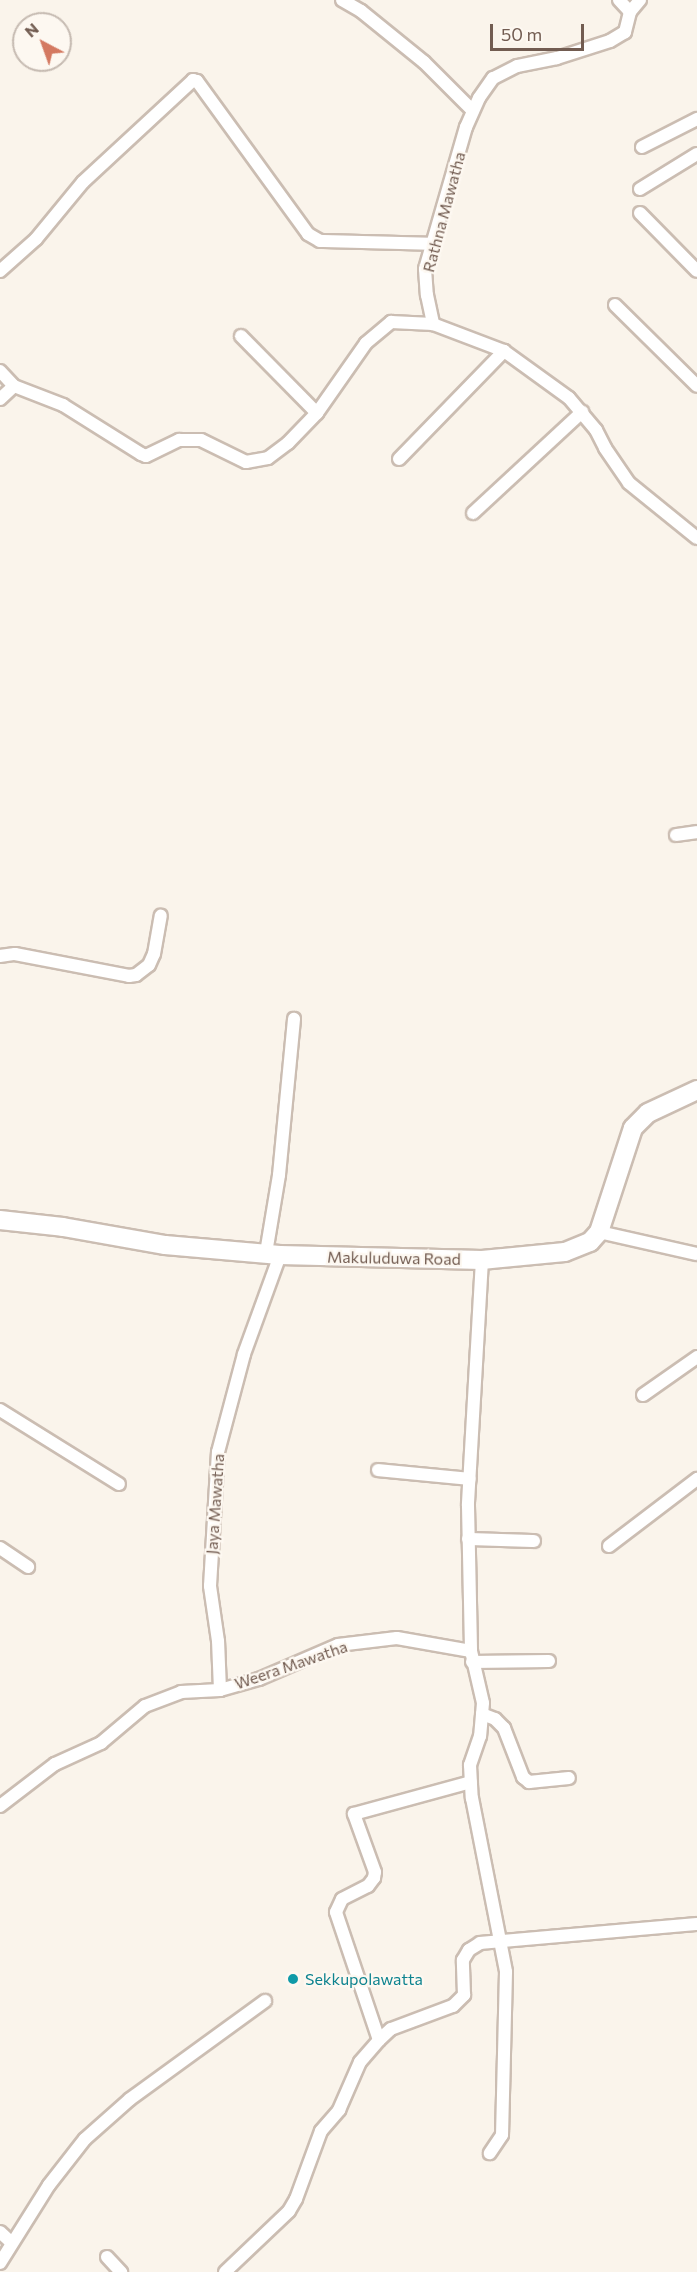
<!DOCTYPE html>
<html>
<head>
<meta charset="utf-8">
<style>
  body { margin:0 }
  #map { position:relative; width:697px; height:2272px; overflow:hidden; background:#faf4eb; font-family:Commissioner,sans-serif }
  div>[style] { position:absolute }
  .roads { filter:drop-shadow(2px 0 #cbbdb2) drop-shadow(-2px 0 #cbbdb2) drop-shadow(0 2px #cbbdb2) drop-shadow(0 -2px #cbbdb2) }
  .street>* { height:12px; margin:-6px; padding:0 6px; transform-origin:6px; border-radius:6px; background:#fff }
  .secondary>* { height:18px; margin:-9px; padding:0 9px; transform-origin:9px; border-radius:9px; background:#fff }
  .dots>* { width:16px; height:16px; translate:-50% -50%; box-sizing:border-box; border:3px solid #fdf8f1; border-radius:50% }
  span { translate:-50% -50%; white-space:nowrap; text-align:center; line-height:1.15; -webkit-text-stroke:4.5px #fdf8f1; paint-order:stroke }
  .street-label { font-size:16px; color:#725c51 }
  .culture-label { font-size:16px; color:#0d838f }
  .left { translate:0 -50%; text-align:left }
  .north { position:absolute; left:12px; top:12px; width:60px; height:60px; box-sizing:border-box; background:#fdf8f1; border:2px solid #c5bab1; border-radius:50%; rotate:319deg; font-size:16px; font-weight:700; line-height:24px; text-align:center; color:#725c51 }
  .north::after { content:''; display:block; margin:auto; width:21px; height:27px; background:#d47961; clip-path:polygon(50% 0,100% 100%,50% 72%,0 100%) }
  .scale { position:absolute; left:490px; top:24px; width:94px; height:27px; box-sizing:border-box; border:3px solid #725c51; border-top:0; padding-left:8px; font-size:18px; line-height:21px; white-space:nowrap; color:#725c51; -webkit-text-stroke:4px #fdf8f1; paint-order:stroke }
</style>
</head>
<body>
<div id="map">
  <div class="roads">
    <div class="street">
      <div style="left:342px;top:0;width:22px;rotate:30deg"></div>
      <div style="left:361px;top:11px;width:81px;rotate:39deg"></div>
      <div style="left:424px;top:62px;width:69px;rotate:45deg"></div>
      <div style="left:619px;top:0;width:16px;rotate:47deg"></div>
      <div style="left:640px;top:0;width:16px;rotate:130deg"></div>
      <div style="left:630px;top:12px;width:21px;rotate:104deg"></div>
      <div style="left:625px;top:32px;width:17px;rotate:149deg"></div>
      <div style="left:610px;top:41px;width:56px;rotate:162.2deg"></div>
      <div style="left:557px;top:58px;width:41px;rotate:168.7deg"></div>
      <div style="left:517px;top:66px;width:27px;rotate:153deg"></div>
      <div style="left:493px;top:78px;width:24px;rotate:125deg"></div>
      <div style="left:479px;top:98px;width:32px;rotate:114deg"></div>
      <div style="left:466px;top:127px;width:148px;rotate:106.1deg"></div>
      <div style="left:425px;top:269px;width:26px;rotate:86deg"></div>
      <div style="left:427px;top:295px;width:30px;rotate:78deg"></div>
      <div style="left:433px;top:324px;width:76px;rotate:20.8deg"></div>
      <div style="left:504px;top:351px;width:80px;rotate:35.9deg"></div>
      <div style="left:569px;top:398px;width:42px;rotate:49.8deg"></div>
      <div style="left:596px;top:430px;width:20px;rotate:63deg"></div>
      <div style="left:605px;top:448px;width:42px;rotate:55.6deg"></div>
      <div style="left:629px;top:483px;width:87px;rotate:39deg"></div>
      <div style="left:642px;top:147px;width:62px;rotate:-27deg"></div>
      <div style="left:640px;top:189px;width:67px;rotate:-31.6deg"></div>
      <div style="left:640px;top:213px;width:81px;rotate:45.5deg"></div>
      <div style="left:0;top:271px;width:48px;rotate:-41.6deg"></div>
      <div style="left:36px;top:239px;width:74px;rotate:-50.5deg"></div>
      <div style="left:83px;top:182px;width:150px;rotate:-42.8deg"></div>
      <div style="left:193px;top:80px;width:4px;rotate:14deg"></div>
      <div style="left:197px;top:81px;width:189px;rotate:54deg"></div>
      <div style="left:308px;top:234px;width:14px;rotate:30deg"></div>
      <div style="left:320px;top:241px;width:113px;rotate:1.5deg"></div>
      <div style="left:615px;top:305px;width:115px;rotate:44.6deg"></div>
      <div style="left:241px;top:336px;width:108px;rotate:45.4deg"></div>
      <div style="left:0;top:371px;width:21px;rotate:47deg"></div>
      <div style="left:0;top:399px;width:19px;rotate:-43deg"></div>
      <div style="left:14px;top:386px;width:53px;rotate:21.2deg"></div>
      <div style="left:63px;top:405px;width:92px;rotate:32.1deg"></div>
      <div style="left:141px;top:454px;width:5px;rotate:22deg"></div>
      <div style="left:146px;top:456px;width:37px;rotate:-26deg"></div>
      <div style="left:179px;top:440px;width:22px"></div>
      <div style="left:201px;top:440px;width:50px;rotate:26.1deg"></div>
      <div style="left:246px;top:462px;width:22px;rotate:-10deg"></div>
      <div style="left:268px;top:458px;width:25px;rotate:-37deg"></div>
      <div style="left:288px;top:443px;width:42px;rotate:-46deg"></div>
      <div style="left:317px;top:413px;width:85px;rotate:-55deg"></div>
      <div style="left:366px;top:343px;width:33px;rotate:-40deg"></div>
      <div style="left:391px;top:322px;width:42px;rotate:2.7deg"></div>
      <div style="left:399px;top:459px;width:151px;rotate:-45.8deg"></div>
      <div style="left:473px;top:513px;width:149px;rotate:-42.8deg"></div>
      <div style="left:676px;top:835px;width:21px;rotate:-8deg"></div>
      <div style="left:0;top:956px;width:15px;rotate:-8deg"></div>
      <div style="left:15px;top:954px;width:116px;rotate:10.9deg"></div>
      <div style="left:129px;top:976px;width:7px;rotate:-8deg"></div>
      <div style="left:136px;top:975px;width:16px;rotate:-38deg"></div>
      <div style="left:149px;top:965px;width:12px;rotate:-66deg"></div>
      <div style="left:154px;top:954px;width:39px;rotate:-80deg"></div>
      <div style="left:599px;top:1232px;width:100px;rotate:12.7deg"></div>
      <div style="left:266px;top:1253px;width:79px;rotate:-80.5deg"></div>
      <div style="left:279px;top:1175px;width:157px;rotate:-84.5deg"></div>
      <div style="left:482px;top:1260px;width:246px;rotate:93.3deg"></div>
      <div style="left:468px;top:1506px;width:145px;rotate:88.8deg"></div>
      <div style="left:471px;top:1651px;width:53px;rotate:77deg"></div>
      <div style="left:483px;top:1703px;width:33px;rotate:95deg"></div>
      <div style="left:480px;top:1736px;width:31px;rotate:109deg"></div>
      <div style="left:470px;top:1765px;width:33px;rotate:87deg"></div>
      <div style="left:472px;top:1798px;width:177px;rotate:78.9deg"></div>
      <div style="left:506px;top:1972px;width:163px;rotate:91.4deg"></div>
      <div style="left:502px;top:2135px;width:22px;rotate:124deg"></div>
      <div style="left:643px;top:1395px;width:66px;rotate:-35.1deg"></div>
      <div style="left:0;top:1410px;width:140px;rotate:31.9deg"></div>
      <div style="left:378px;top:1470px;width:92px;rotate:5.6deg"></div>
      <div style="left:468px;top:1539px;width:66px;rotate:1.7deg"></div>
      <div style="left:609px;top:1546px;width:111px;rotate:-37.3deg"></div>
      <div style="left:0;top:1548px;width:34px;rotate:34deg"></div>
      <div style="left:472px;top:1662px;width:77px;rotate:-0.7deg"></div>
      <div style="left:220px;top:1690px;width:49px;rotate:-92.3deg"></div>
      <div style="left:218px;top:1641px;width:56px;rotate:-98.3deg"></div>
      <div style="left:210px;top:1586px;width:134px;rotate:-86.6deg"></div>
      <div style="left:218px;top:1452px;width:101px;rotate:-75.1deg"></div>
      <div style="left:244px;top:1354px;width:105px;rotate:-70deg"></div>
      <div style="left:482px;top:1714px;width:14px;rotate:21deg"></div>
      <div style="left:495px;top:1719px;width:13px;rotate:45deg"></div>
      <div style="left:504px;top:1728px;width:53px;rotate:68.8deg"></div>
      <div style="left:523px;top:1777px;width:8px;rotate:40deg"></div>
      <div style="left:529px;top:1782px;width:40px;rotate:-5.7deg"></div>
      <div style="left:0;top:1806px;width:69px;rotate:-37.4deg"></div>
      <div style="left:55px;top:1764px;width:51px;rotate:-24.5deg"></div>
      <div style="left:101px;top:1743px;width:57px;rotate:-40.1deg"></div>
      <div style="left:145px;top:1706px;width:39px;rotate:-21deg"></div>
      <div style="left:181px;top:1692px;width:39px;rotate:-3deg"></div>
      <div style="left:220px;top:1690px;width:41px;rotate:-15.8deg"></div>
      <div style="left:259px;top:1679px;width:86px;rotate:-23.3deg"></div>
      <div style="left:338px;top:1645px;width:59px;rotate:-6.8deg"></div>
      <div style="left:397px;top:1638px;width:75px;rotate:10deg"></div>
      <div style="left:379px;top:2040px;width:135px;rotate:-108.6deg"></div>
      <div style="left:336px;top:1912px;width:14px;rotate:-65deg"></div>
      <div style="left:342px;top:1899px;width:29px;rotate:-27deg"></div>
      <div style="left:368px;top:1886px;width:10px;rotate:-53deg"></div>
      <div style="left:374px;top:1878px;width:6px;rotate:-81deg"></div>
      <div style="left:375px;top:1872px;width:62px;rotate:-109.9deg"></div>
      <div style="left:354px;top:1814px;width:121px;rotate:-15.3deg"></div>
      <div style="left:0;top:2232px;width:16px;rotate:43deg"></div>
      <div style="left:107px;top:2257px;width:21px;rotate:47deg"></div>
      <div style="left:0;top:2263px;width:92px;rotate:-57.9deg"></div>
      <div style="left:49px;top:2185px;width:58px;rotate:-52deg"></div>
      <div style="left:85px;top:2139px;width:60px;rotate:-41.6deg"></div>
      <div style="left:130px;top:2099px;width:167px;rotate:-36deg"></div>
      <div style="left:225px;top:2272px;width:88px;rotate:-43.6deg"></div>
      <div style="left:289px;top:2211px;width:14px;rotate:-60deg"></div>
      <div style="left:296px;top:2199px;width:72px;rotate:-69.8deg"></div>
      <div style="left:321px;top:2131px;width:28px;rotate:-49deg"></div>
      <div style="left:339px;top:2110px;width:52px;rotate:-66.4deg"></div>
      <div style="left:360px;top:2062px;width:29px;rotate:-49deg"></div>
      <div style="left:379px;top:2040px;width:16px;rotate:-43deg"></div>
      <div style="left:391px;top:2029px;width:66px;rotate:-20.4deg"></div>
      <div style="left:453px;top:2006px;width:16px;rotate:-45deg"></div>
      <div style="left:464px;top:1995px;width:35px;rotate:-92deg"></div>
      <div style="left:463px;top:1960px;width:12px;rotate:-59deg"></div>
      <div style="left:469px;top:1950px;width:13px;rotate:-32deg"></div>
      <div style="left:480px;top:1943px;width:218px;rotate:-5deg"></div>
    </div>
    <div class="secondary">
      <div style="left:0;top:1220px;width:63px;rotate:6.3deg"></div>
      <div style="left:63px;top:1227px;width:104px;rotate:10deg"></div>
      <div style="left:165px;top:1245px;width:115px;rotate:5deg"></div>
      <div style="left:280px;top:1255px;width:202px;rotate:1.4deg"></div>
      <div style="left:482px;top:1260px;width:83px;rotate:-5.5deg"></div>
      <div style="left:565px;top:1252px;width:27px;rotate:-22deg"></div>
      <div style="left:590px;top:1242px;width:13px;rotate:-48deg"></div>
      <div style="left:599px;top:1232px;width:109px;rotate:-71.9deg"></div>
      <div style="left:633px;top:1128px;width:21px;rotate:-45deg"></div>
      <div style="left:648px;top:1113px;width:54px;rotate:-25.1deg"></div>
    </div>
  </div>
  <div class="dots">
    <div style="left:293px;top:1979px;background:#0f9aa8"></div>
  </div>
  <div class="street-label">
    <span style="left:444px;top:212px;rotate:-75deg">Rathna Mawatha</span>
    <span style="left:394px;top:1258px;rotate:1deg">Makuluduwa Road</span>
    <span style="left:215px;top:1504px;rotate:-86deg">Jaya Mawatha</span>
    <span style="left:291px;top:1665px;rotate:-19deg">Weera Mawatha</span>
  </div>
  <div class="culture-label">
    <span class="left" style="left:305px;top:1979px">Sekkupolawatta</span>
  </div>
  <div class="north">N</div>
  <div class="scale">50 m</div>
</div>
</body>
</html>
